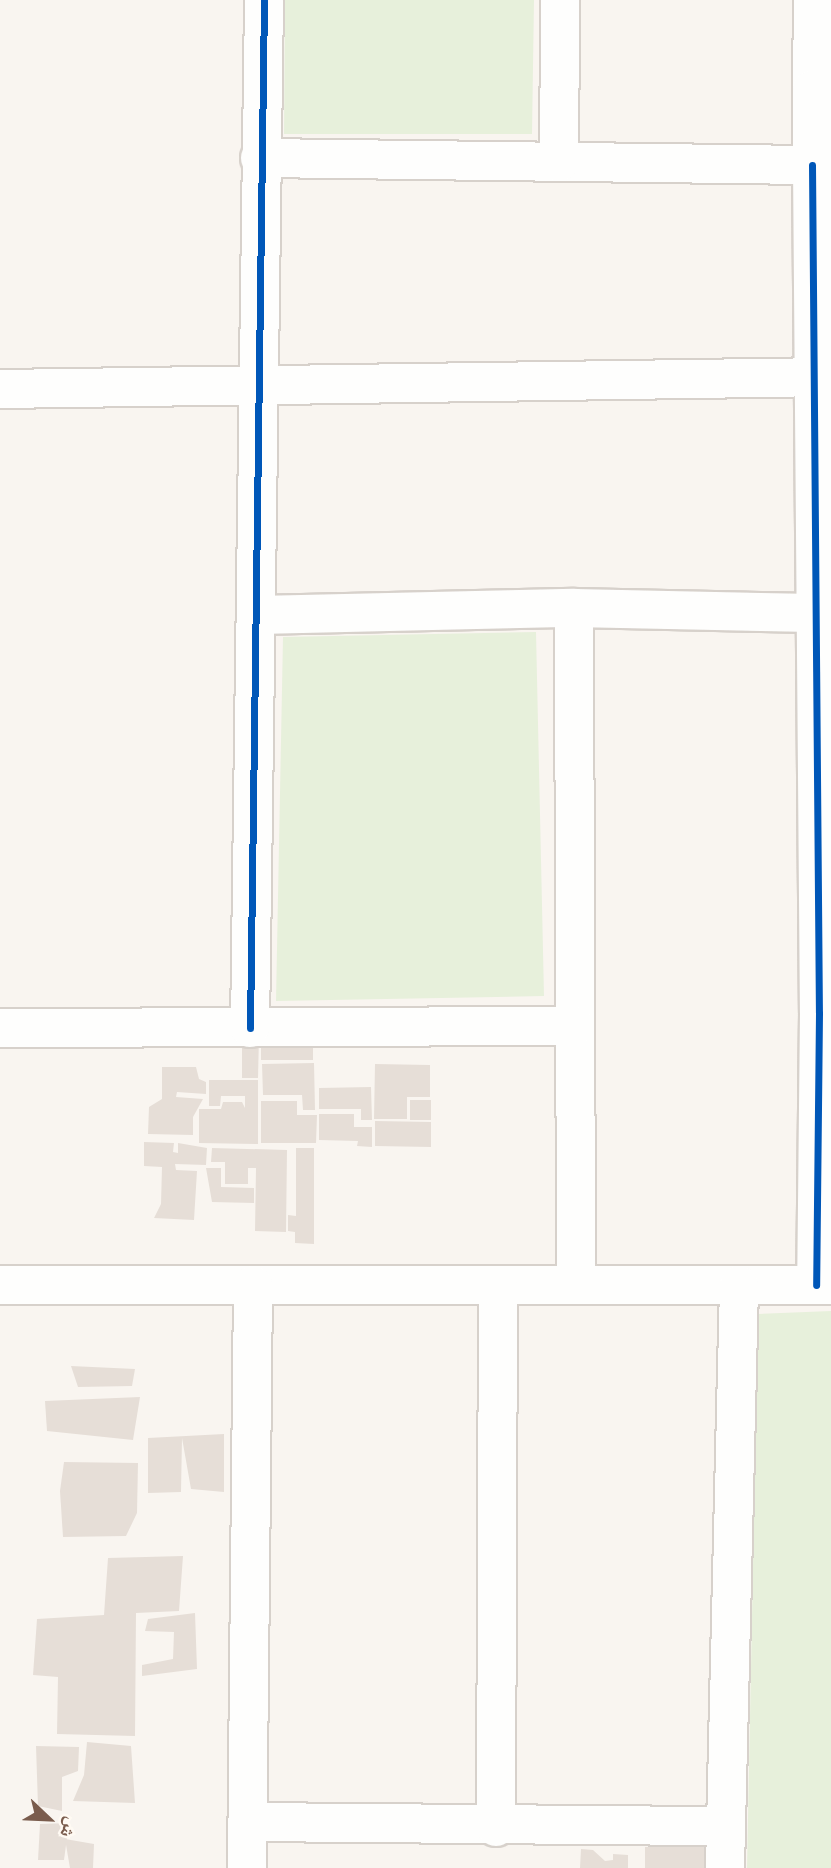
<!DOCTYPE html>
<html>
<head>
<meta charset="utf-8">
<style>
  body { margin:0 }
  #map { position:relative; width:831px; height:1868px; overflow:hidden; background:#f9f5f0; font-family:Overpass,"Noto Naskh Arabic",sans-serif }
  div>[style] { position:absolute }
  .green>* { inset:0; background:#e7f0db }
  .building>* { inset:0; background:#e6ded7 }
  .roads { filter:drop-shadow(2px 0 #d7d1cb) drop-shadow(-2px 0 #d7d1cb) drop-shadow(0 2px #d7d1cb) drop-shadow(0 -2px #d7d1cb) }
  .minor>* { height:38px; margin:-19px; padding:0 19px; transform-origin:19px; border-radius:19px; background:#fefefd }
  .cycleway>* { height:7px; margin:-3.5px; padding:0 3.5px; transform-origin:3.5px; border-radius:3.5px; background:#0057b8 }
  span { translate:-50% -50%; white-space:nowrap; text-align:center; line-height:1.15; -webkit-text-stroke:5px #fffaf3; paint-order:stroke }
  .north { position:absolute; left:14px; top:1784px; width:70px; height:70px; -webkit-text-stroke:5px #fffaf3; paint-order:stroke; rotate:113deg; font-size:19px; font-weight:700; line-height:28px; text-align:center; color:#7a5c4d }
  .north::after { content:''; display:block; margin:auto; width:24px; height:32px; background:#7a5c4d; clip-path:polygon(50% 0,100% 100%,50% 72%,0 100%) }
</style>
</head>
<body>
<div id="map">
  <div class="green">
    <div style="clip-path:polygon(285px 0,534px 0,532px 134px,284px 134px)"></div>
    <div style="clip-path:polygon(536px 632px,544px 996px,276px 1001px,283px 637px)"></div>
    <div style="clip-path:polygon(831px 1311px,831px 1868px,747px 1868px,758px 1314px)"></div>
  </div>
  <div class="building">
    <div style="clip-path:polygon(242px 1036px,259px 1036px,258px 1078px,242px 1078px)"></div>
    <div style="clip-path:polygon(261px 1045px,313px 1045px,313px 1060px,261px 1060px)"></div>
    <div style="clip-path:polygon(314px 1063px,315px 1110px,303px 1110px,302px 1095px,263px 1095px,262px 1064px)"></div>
    <div style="clip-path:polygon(375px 1064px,430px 1065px,430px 1097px,407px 1097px,407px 1119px,374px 1119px)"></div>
    <div style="clip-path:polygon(162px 1067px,196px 1067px,199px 1079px,206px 1082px,206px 1094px,177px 1092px,176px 1097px,203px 1099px,193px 1117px,193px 1135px,148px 1134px,149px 1107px,162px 1099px)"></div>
    <div style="clip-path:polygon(209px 1080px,258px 1080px,258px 1144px,199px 1143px,199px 1109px,221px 1109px,223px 1102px,242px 1102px,245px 1108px,245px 1096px,221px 1096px,220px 1106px,209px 1106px)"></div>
    <div style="clip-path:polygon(371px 1087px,372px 1120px,361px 1120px,361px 1109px,319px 1109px,319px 1088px)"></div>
    <div style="clip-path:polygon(410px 1100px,431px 1100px,431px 1120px,410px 1120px)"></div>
    <div style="clip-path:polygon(261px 1101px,297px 1101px,297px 1115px,317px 1115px,316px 1143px,261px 1143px)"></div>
    <div style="clip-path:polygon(319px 1114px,354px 1114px,354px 1127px,372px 1127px,372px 1147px,357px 1146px,358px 1141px,319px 1140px)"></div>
    <div style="clip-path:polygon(375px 1121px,431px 1122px,431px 1147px,375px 1146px)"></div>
    <div style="clip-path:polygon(144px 1142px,174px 1143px,173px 1152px,178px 1153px,178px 1143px,207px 1148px,206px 1165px,175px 1164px,176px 1170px,197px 1171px,194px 1220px,154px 1218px,161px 1204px,162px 1167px,144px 1166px)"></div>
    <div style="clip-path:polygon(212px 1148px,287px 1150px,286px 1232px,255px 1231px,256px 1168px,248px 1168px,248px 1184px,225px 1184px,225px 1162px,211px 1162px)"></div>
    <div style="clip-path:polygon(296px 1148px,314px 1148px,314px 1244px,295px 1243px,295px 1232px,288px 1231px,288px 1215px,296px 1216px)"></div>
    <div style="clip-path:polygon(206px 1168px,221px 1168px,221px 1187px,254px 1188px,254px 1203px,212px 1202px)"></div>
    <div style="clip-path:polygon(71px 1366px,135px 1369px,132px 1386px,78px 1387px)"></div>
    <div style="clip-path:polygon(140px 1397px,133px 1440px,47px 1431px,45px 1401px)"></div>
    <div style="clip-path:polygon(224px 1434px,224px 1492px,191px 1489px,182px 1438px,181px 1492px,148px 1493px,148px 1438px)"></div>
    <div style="clip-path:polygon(64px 1462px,138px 1463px,137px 1513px,126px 1536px,63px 1537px,60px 1491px)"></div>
    <div style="clip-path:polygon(183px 1556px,179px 1611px,136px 1613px,135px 1736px,57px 1734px,58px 1677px,33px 1675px,37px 1619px,104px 1615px,108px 1558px)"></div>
    <div style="clip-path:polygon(195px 1613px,197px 1669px,142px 1676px,142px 1665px,173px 1659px,174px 1632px,145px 1631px,148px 1619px)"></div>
    <div style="clip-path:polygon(87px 1742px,131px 1746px,135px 1803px,73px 1801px,84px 1775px)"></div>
    <div style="clip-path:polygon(36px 1746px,79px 1747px,78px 1771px,62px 1777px,62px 1811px,38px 1806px)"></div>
    <div style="clip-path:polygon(69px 1823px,64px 1860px,38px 1860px,40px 1824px)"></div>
    <div style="clip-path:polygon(65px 1839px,94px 1844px,93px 1868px,70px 1868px)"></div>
    <div style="clip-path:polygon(645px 1847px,705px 1847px,705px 1868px,645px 1868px)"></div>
    <div style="clip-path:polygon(581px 1849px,593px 1850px,605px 1861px,613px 1860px,613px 1854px,628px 1855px,628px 1868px,580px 1868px)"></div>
  </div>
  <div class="roads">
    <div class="minor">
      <div style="left:812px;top:90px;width:90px;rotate:-89.4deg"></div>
      <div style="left:260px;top:158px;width:552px;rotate:0.73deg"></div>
      <div style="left:812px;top:165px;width:75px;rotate:-90deg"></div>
      <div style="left:812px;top:90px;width:19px"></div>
      <div style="left:559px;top:162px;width:162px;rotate:-89.6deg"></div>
      <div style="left:812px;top:165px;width:848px;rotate:89.53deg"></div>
      <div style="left:819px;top:1013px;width:272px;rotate:90.6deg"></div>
      <div style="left:0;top:389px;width:831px;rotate:-0.83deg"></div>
      <div style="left:574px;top:608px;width:677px;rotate:89.83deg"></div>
      <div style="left:258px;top:615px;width:316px;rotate:-1.3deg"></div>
      <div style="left:574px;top:608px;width:239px;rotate:1.2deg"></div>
      <div style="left:0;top:1028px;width:575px;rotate:-0.2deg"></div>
      <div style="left:250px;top:1028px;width:1028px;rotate:-89.22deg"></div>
      <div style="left:0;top:1285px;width:831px"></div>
      <div style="left:248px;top:1822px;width:477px;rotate:0.5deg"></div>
      <div style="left:496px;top:1827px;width:542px;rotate:-89.79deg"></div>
      <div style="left:247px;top:1868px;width:583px;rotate:-89.41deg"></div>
      <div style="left:725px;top:1868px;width:583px;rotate:-88.62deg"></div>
    </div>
  </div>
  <div class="cycleway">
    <div style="left:812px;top:165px;width:848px;rotate:89.53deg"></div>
    <div style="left:819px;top:1013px;width:272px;rotate:90.6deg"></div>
    <div style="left:250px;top:1028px;width:1028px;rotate:-89.22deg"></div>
  </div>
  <div class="north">ش</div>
</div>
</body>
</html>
